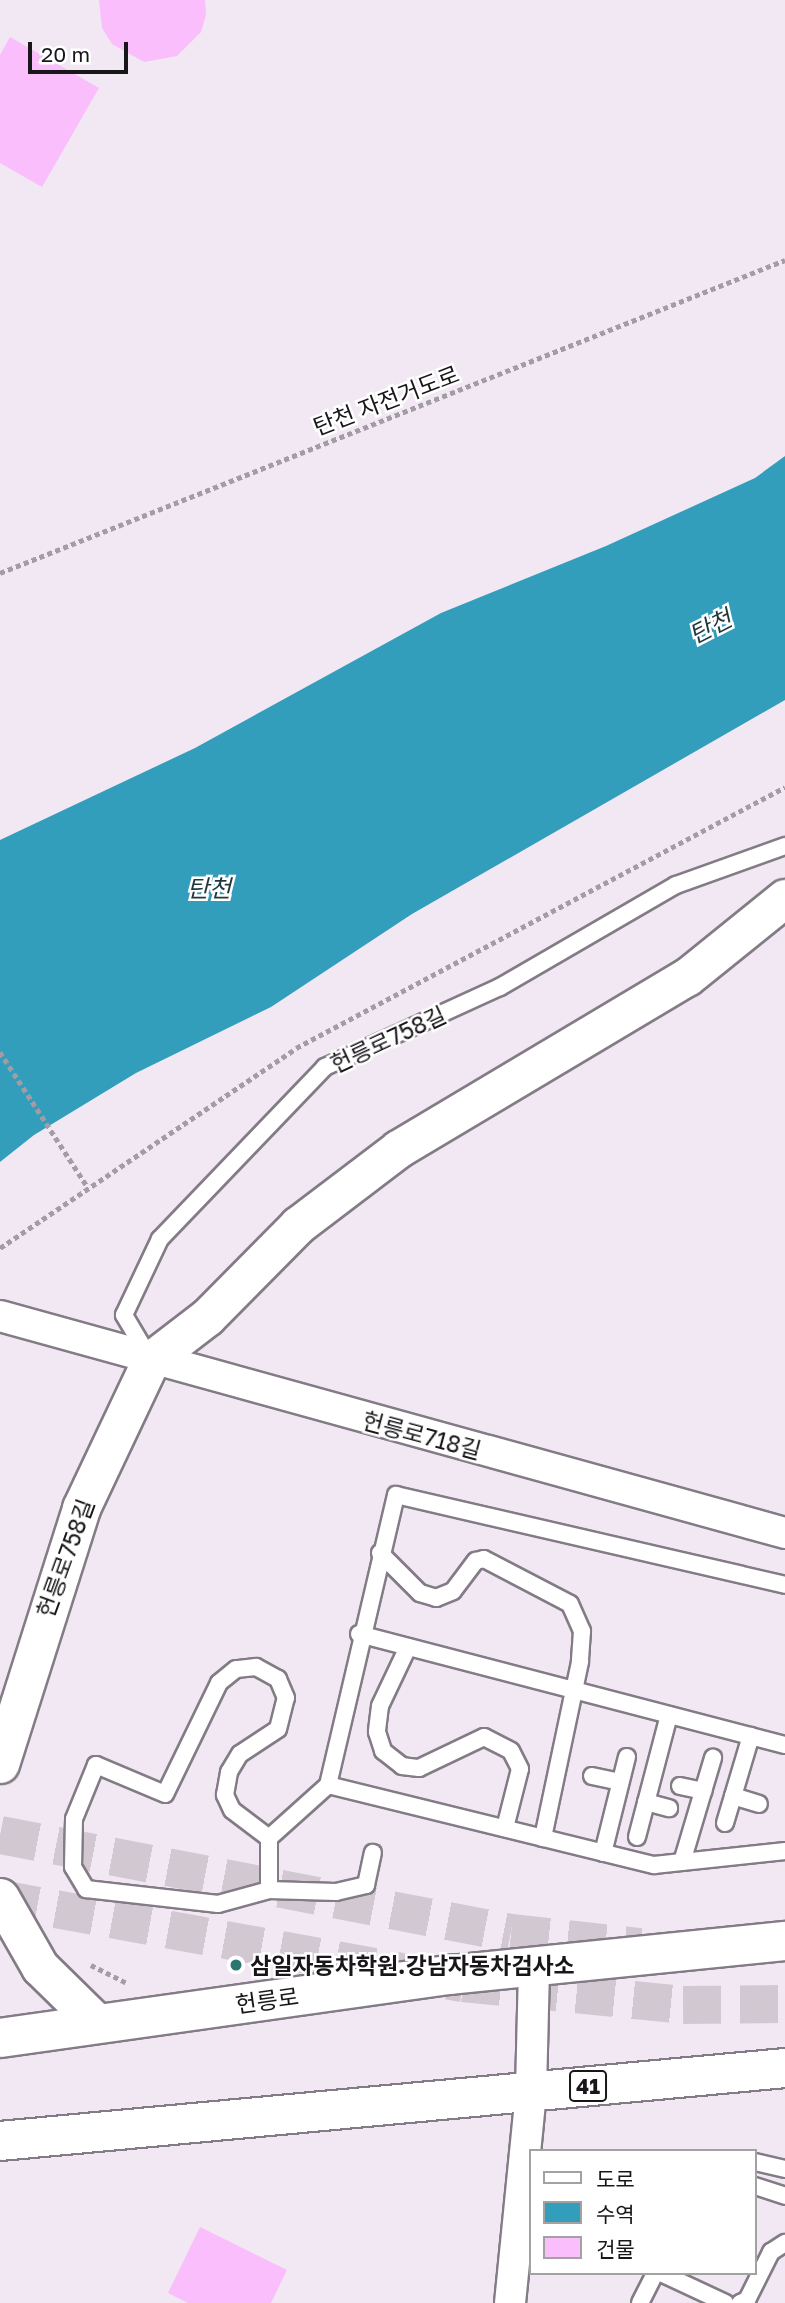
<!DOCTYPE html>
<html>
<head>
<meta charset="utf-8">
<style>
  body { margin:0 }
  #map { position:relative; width:785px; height:2303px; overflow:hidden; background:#f1e8f3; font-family:"Golos Text","Noto Sans KR",sans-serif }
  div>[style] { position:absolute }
  .water>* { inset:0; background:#339ebb }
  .building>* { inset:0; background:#f9befb }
  .primary-tunnel>* { height:38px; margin-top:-19px; transform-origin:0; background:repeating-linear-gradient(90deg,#d1c8d2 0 38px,transparent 0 57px) }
  .path>* { height:4.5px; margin-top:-2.25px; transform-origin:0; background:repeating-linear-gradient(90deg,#a39ca4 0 5px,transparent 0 8.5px) }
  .roads { filter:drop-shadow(2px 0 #837b85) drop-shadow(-2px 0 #837b85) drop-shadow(0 2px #837b85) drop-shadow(0 -2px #837b85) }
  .service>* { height:16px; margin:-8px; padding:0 8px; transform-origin:8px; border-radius:8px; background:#fff }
  .minor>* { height:30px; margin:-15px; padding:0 15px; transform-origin:15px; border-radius:15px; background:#fff }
  .tertiary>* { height:37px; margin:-18.5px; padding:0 18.5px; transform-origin:18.5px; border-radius:18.5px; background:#fff }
  .primary>* { height:38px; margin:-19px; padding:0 19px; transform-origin:19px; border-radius:19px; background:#fff }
  .dots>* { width:19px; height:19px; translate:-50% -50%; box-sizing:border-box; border:4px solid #fff; border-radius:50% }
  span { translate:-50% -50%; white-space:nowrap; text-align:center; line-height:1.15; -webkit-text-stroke:5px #fff; paint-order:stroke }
  .shield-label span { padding:2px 5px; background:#fff; border:2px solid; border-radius:5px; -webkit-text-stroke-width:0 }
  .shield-label { font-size:21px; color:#19161a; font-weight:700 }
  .street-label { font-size:23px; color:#19161a }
  .poi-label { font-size:23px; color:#19161a; font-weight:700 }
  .left { translate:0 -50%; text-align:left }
  .water-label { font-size:24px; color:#1f373e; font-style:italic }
  .legend { position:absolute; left:529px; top:2149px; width:228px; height:126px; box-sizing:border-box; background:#fff; border:2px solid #a3a2a3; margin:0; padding:9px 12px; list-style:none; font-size:21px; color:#19161a }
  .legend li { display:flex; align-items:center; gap:14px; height:35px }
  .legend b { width:35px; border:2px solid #a3a2a3 }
  .scale { position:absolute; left:28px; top:42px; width:100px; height:32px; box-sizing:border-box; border:4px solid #19161a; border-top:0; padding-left:9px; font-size:21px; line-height:24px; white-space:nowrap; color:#19161a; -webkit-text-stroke:5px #fff; paint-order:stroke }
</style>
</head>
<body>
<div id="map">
  <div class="water">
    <div style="clip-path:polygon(785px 456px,785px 700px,412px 914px,271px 1007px,136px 1073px,34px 1135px,0 1162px,0 840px,195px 748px,441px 613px,606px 546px,755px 478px)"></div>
  </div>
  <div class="building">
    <div style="clip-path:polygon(99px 0,205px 0,206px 15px,201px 32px,177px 56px,144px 62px,112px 44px,102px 28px)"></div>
    <div style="clip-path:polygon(10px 37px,99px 88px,42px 187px,0 163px,0 55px)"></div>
    <div style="clip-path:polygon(200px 2227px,287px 2270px,271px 2303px,188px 2303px,168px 2293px)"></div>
  </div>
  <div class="primary-tunnel">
    <div style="left:0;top:1835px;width:520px;rotate:10.86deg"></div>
    <div style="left:511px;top:1933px;width:130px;rotate:6.2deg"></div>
    <div style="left:0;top:1899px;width:471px;rotate:10.3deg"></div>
    <div style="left:463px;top:1983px;width:221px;rotate:5.7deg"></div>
    <div style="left:683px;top:2005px;width:102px;rotate:-0.6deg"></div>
  </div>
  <div class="path">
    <div style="left:0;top:573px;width:845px;rotate:-21.74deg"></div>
    <div style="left:0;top:1052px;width:160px;rotate:57deg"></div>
    <div style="left:0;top:1248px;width:357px;rotate:-34deg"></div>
    <div style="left:296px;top:1048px;width:554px;rotate:-28.09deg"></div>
    <div style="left:91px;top:1965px;width:40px;rotate:26.6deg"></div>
  </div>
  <div class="roads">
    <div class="service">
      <div style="left:149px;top:1357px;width:49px;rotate:-120.8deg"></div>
      <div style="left:124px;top:1315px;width:84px;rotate:-64.7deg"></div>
      <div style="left:160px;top:1239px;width:238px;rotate:-46.2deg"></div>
      <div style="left:325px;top:1067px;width:192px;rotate:-24.6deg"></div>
      <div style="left:500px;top:987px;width:203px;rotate:-30.1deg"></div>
      <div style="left:676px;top:885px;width:116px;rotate:-19.7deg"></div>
      <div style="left:380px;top:1553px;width:57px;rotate:45deg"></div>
      <div style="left:420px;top:1593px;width:17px;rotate:17deg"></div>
      <div style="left:436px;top:1598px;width:18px;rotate:-22deg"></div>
      <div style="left:453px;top:1591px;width:38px;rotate:-53deg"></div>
      <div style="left:476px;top:1561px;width:8px;rotate:-14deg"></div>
      <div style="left:484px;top:1559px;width:97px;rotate:27.6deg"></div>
      <div style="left:570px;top:1604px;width:30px;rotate:66deg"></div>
      <div style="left:582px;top:1631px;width:31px;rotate:94deg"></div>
      <div style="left:580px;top:1662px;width:180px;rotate:101.9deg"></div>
      <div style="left:359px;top:1634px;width:440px;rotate:14.6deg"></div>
      <div style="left:408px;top:1647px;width:65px;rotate:115.4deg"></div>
      <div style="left:380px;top:1706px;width:26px;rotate:97deg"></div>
      <div style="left:377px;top:1732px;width:20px;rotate:72deg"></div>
      <div style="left:383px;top:1751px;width:24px;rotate:38deg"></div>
      <div style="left:402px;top:1766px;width:17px;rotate:7deg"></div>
      <div style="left:419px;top:1768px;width:72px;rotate:-25.5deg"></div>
      <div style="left:484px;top:1737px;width:30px;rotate:27deg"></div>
      <div style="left:511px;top:1751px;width:20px;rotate:63deg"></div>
      <div style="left:520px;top:1769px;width:61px;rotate:104.3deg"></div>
      <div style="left:592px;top:1776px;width:29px;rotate:12deg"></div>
      <div style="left:328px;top:1785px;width:336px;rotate:13.8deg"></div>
      <div style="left:654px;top:1865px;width:132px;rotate:-6.1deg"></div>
      <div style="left:680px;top:1786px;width:24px;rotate:12deg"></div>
      <div style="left:733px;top:1796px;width:27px;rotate:17deg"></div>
      <div style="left:646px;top:1802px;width:24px;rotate:15deg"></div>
      <div style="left:725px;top:1823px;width:91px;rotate:-73.4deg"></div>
      <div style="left:637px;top:1837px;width:126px;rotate:-75.3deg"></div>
      <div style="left:269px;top:1838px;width:46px;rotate:-142.9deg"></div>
      <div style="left:232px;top:1810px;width:17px;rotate:-115deg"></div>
      <div style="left:225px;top:1795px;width:23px;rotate:-80deg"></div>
      <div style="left:229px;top:1772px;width:21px;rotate:-59deg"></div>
      <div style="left:240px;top:1754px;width:45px;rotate:-33.3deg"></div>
      <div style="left:278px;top:1729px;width:32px;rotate:-76deg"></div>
      <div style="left:286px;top:1698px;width:21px;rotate:-113deg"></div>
      <div style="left:278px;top:1679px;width:25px;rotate:-151deg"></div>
      <div style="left:256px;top:1667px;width:20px;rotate:174deg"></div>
      <div style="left:236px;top:1669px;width:22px;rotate:141deg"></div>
      <div style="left:219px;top:1683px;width:123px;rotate:115.9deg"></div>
      <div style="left:165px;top:1794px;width:75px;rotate:-157.2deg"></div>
      <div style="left:96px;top:1765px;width:58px;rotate:112.2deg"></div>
      <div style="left:74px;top:1819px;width:48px;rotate:91.2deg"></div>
      <div style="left:73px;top:1867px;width:26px;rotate:59deg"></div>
      <div style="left:86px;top:1889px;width:133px;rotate:6.5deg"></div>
      <div style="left:218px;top:1904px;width:53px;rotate:-15.4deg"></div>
      <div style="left:269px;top:1890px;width:67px;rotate:1.7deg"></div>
      <div style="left:336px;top:1892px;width:31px;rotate:-13deg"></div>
      <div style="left:366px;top:1885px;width:33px;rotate:-78deg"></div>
      <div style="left:603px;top:1853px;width:99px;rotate:-76deg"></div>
      <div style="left:682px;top:1862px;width:109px;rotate:-73.4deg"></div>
      <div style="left:269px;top:1890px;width:52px;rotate:-90deg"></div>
      <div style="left:269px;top:1838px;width:79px;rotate:-41.9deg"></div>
      <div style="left:328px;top:1785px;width:298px;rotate:-76.8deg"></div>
      <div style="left:396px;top:1495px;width:399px;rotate:13deg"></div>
      <div style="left:755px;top:2162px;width:31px;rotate:13deg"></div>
      <div style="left:755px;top:2186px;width:32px;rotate:18deg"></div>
      <div style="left:661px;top:2273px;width:71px;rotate:25.1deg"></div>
      <div style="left:640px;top:2303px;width:34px;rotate:-63deg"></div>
      <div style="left:740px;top:2303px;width:8px;rotate:-23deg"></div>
      <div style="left:747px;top:2300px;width:54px;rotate:-63.4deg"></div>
      <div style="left:771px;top:2252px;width:17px;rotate:-33deg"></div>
    </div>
    <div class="minor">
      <div style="left:0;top:1316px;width:814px;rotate:15.45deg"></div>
      <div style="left:510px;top:2303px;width:213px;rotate:-84.3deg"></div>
      <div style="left:531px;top:2091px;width:123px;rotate:-88.6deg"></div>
    </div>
    <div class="tertiary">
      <div style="left:0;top:1764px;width:269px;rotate:-72.4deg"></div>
      <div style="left:81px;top:1508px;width:164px;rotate:-64.7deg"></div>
      <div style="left:151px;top:1360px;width:71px;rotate:-37.5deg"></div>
      <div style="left:207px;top:1317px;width:129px;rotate:-45.3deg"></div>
      <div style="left:298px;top:1225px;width:126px;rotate:-37.2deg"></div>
      <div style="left:398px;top:1149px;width:336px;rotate:-30.8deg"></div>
      <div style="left:687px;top:977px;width:126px;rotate:-38.9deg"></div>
      <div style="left:0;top:1897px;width:81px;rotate:60.3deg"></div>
      <div style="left:40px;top:1967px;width:81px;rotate:44.5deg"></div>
    </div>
    <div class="primary">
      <div style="left:0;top:2038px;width:454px;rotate:-8deg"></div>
      <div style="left:450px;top:1975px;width:337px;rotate:-5.8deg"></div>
      <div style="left:0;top:2141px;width:788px;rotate:-5.31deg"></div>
    </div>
  </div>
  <div class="dots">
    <div style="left:236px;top:1965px;background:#2d7570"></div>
  </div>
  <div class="shield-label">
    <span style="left:588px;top:2086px">41</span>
  </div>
  <div class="street-label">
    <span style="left:386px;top:400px;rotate:-21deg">탄천 자전거도로</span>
    <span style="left:388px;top:1039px;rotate:-25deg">헌릉로758길</span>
    <span style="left:422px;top:1435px;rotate:15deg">헌릉로718길</span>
    <span style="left:65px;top:1558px;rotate:-70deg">헌릉로758길</span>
    <span style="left:267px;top:2000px;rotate:-8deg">헌릉로</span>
  </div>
  <div class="poi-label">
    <span class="left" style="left:250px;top:1965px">삼일자동차학원.강남자동차검사소</span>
  </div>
  <div class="water-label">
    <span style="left:710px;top:626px;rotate:-27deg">탄천</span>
    <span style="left:209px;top:888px">탄천</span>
  </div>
  <ul class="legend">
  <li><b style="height:9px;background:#fff"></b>도로</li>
  <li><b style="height:19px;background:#339ebb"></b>수역</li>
  <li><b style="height:19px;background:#f9befb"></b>건물</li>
  </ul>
  <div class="scale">20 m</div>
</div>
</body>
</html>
